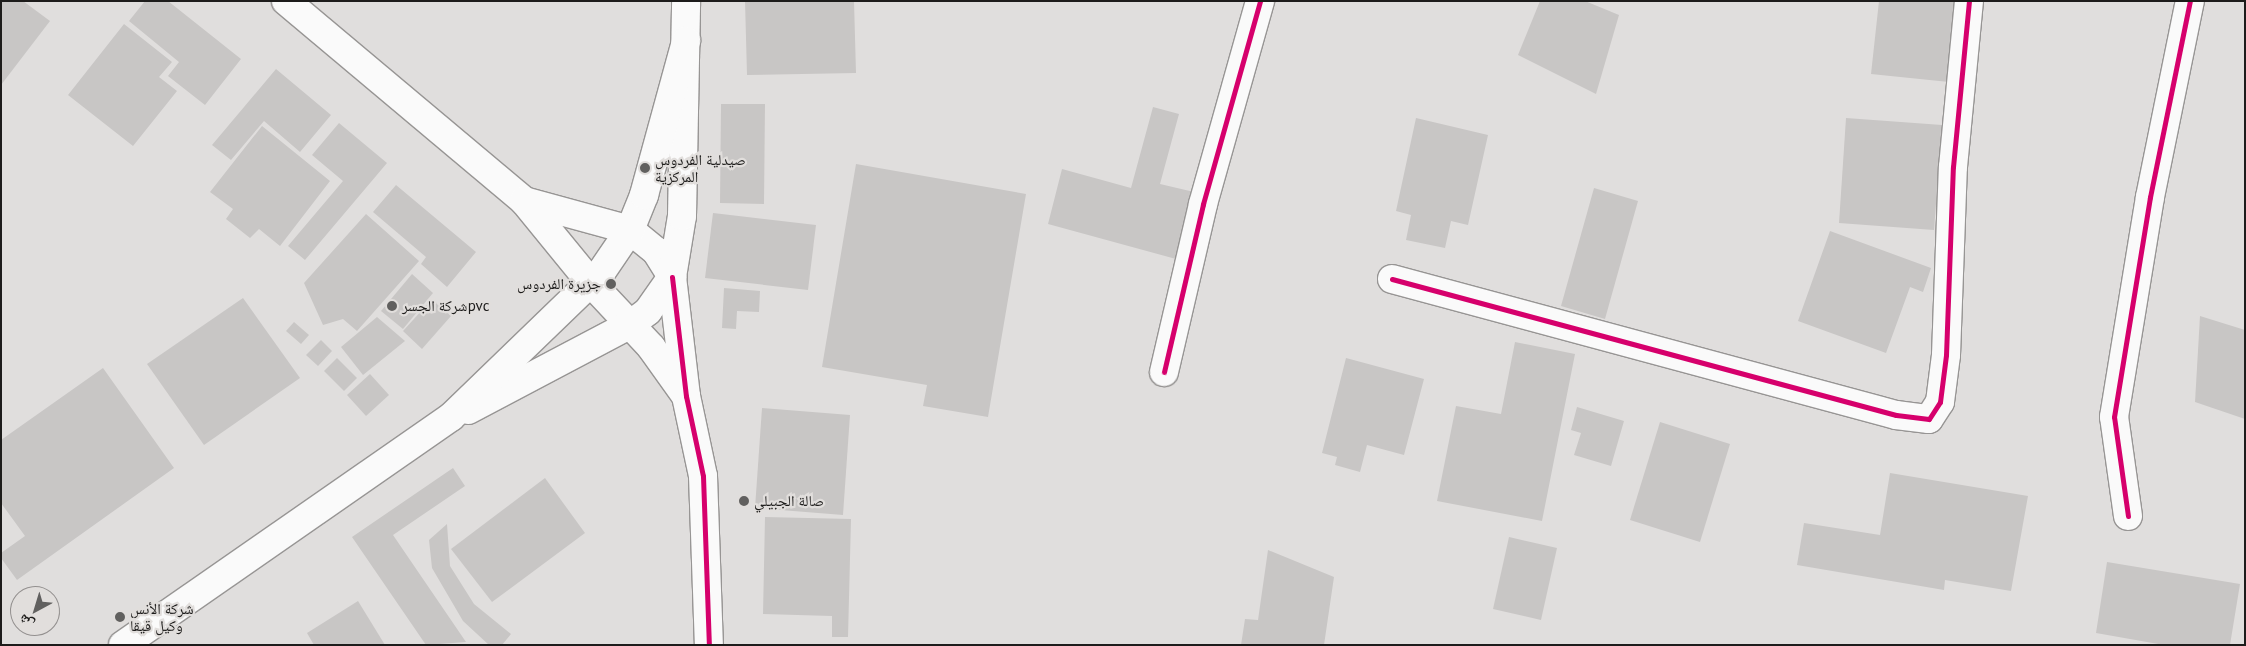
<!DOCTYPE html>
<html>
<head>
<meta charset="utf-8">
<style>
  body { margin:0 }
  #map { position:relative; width:2246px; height:646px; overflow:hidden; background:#e0dedd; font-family:"PT Sans","Noto Naskh Arabic",sans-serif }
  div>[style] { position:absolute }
  .building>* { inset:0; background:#c8c6c5 }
  .roads { filter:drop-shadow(1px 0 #979594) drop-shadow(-1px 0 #979594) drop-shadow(0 1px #979594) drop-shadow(0 -1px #979594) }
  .street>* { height:28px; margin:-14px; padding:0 14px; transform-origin:14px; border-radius:14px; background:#fafafa }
  .secondary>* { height:28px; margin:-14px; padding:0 14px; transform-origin:14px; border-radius:14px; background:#fafafa }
  .cycleway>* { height:5px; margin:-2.5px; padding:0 2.5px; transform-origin:2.5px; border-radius:2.5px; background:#d6006c }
  .dots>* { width:14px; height:14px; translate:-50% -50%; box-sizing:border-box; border:2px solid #e1dedc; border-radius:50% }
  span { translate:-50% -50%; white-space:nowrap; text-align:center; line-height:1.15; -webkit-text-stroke:4.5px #e1dedc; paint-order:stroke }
  .poi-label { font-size:15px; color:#1d1c1b }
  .left { translate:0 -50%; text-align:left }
  .right { translate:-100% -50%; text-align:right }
  .frame { position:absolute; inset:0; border:2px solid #1d1c1b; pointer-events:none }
  .north { position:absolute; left:10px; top:586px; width:50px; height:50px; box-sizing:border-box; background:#e1dedc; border:1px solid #93908f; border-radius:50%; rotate:219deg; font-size:14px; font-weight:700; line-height:20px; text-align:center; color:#1d1c1b }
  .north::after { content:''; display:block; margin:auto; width:18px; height:22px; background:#61605f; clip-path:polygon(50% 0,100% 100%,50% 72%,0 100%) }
</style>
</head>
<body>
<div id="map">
  <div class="building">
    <div style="clip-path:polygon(1px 1px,23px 1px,50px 21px,1px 85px)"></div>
    <div style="clip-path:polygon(145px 1px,168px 1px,241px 59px,205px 105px,168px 76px,179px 62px,129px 21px)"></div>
    <div style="clip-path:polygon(745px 1px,854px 1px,856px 73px,747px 75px)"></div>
    <div style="clip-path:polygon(1540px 1px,1585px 1px,1619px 15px,1596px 94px,1518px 55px)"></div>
    <div style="clip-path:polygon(1879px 1px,1958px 1px,1949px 82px,1871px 74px)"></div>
    <div style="clip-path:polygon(124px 24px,172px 62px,159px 77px,177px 91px,133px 146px,68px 95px)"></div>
    <div style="clip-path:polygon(276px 69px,331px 115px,300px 152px,264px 121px,231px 160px,212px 145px)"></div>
    <div style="clip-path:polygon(721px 104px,765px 104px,764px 204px,720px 203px)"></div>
    <div style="clip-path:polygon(1153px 107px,1179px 114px,1160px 184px,1194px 192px,1176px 259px,1048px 224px,1062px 169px,1131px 188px)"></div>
    <div style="clip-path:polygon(1416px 118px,1488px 135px,1468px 225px,1451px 221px,1445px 248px,1406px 240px,1411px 215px,1396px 211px)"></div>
    <div style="clip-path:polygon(1846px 118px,1942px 125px,1934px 230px,1839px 223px)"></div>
    <div style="clip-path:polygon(339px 123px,387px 163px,305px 260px,288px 246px,343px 181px,312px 155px)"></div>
    <div style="clip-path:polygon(262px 126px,330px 181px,280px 246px,259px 229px,250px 238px,226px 219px,233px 209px,210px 192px)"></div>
    <div style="clip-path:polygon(856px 164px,1026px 194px,988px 417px,923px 406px,927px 385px,822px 367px)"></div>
    <div style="clip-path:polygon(396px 185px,476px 252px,447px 287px,421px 264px,426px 257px,373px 212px)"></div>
    <div style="clip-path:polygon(1594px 188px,1638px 201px,1605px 319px,1561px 306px)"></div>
    <div style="clip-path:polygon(713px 213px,816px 225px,808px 290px,705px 278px)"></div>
    <div style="clip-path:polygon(366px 214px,419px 261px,357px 331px,343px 319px,323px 325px,304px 283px)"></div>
    <div style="clip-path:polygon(1830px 231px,1931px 268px,1923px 292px,1910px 287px,1886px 353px,1798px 321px)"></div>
    <div style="clip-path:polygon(412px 274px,433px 293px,403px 329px,381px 311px)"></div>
    <div style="clip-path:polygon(724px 288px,760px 291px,759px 312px,737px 311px,736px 329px,722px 328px)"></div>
    <div style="clip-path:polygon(243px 298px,300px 378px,204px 445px,147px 364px)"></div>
    <div style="clip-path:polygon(432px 299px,451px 316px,422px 349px,403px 331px)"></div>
    <div style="clip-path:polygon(2200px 316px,2245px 330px,2245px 419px,2195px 402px)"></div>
    <div style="clip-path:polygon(377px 317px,405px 341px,363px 375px,341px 347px)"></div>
    <div style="clip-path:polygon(294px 322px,309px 335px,301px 344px,286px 331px)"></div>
    <div style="clip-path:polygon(321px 340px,332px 351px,318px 366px,306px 355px)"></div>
    <div style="clip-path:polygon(1515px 342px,1575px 354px,1542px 521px,1437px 501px,1456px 406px,1501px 414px)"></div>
    <div style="clip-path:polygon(337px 358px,357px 378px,344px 391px,324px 371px)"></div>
    <div style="clip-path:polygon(1346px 358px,1424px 379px,1404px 455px,1367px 445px,1360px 472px,1335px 465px,1337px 457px,1322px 453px)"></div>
    <div style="clip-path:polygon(103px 368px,174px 468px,17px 580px,1px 558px,1px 553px,25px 536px,1px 503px,1px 440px)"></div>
    <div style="clip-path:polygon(370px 374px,389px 395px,366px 416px,347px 395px)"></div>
    <div style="clip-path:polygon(1577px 407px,1624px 421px,1611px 466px,1574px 455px,1581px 433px,1571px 430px)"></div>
    <div style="clip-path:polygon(762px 408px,850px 415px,843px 515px,755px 508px)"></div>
    <div style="clip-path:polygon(1660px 422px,1730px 444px,1700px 542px,1630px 520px)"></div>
    <div style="clip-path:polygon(453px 468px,465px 486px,393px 535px,466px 642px,426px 645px,352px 537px)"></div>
    <div style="clip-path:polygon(1890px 473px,2028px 496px,2011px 591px,1945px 580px,1944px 590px,1797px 565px,1804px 523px,1880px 535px)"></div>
    <div style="clip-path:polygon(545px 478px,585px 533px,492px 602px,451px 549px)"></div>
    <div style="clip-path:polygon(765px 517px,851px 519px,848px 637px,832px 637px,832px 616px,763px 614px)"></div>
    <div style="clip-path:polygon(447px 524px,450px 566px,474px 604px,511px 634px,502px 645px,489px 645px,463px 621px,432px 568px,429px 540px)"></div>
    <div style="clip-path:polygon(1509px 537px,1557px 548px,1541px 620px,1493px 609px)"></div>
    <div style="clip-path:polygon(1268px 550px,1334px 577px,1324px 645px,1241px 645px,1245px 619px,1258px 620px)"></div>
    <div style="clip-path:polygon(2107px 562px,2240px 584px,2230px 645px,2164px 645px,2096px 633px)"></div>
    <div style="clip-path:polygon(358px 601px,385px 645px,314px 645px,307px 633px)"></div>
  </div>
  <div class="roads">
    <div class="street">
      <div style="left:1392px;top:279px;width:522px;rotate:15.1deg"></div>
      <div style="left:1896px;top:415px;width:33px;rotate:7deg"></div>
      <div style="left:1929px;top:419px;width:20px;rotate:-57deg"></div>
      <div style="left:1940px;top:402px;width:47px;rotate:-82.7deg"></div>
      <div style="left:1946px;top:355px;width:188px;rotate:-87.9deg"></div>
      <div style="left:1953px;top:167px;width:167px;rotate:-84.5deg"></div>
      <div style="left:1164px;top:372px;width:172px;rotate:-76.9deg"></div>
      <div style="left:1203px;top:204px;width:211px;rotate:-74.3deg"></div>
      <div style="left:2128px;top:516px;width:100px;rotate:-98deg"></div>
      <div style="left:2114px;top:417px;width:223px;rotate:-80.7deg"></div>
      <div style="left:2150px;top:197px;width:200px;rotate:-78.5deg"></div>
    </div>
    <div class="secondary">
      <div style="left:286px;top:1px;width:311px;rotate:40deg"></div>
      <div style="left:524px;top:201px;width:106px;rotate:50.7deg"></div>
      <div style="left:591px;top:283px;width:88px;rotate:46.8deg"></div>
      <div style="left:651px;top:347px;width:60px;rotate:54.5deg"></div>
      <div style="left:524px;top:201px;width:110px;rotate:15.3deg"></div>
      <div style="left:630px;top:230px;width:33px;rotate:39deg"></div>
      <div style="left:656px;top:251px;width:31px;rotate:58deg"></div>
      <div style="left:672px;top:277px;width:120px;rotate:83.3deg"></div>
      <div style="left:686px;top:396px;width:82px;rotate:78deg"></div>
      <div style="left:703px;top:476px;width:169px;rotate:88deg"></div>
      <div style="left:468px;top:410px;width:184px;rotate:-27.8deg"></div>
      <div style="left:631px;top:324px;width:21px;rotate:-37deg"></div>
      <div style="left:648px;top:311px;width:42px;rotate:-54.8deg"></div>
      <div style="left:672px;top:277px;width:62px;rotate:-80.7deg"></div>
      <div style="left:682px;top:216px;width:215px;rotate:-88.9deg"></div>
      <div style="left:123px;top:645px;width:399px;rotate:-34.8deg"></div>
      <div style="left:451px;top:417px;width:210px;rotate:-44deg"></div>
      <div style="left:602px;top:271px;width:50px;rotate:-55.7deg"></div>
      <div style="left:630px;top:230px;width:38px;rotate:-68deg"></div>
      <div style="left:644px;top:195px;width:160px;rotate:-74.7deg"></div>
    </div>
  </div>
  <div class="cycleway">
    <div style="left:672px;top:277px;width:120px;rotate:83.3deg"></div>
    <div style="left:686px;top:396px;width:82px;rotate:78deg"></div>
    <div style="left:703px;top:476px;width:169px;rotate:88deg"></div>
    <div style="left:1392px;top:279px;width:522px;rotate:15.1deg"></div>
    <div style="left:1896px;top:415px;width:33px;rotate:7deg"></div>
    <div style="left:1929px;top:419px;width:20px;rotate:-57deg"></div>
    <div style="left:1940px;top:402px;width:47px;rotate:-82.7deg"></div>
    <div style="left:1946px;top:355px;width:188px;rotate:-87.9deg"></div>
    <div style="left:1953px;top:167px;width:167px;rotate:-84.5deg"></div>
    <div style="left:1164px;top:372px;width:172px;rotate:-76.9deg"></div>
    <div style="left:1203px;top:204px;width:211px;rotate:-74.3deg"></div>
    <div style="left:2128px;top:516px;width:100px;rotate:-98deg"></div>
    <div style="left:2114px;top:417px;width:223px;rotate:-80.7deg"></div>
    <div style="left:2150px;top:197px;width:200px;rotate:-78.5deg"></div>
  </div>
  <div class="dots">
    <div style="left:645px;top:168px;background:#61605f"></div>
    <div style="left:611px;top:284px;background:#61605f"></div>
    <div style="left:392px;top:306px;background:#61605f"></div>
    <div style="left:744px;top:501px;background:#61605f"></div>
    <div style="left:120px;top:617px;background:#61605f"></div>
  </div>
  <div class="poi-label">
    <span class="left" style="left:655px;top:168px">صيدلية الفردوس<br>المركزية</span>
    <span class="right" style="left:601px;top:284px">جزيرة الفردوس</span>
    <span class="left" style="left:402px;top:306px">شركة الجسرpvc</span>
    <span class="left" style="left:754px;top:501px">صالة الجبيلي</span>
    <span class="left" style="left:130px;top:617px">شركة الأنس<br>وكيل قيقا</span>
  </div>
  <div class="frame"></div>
  <div class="north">ش</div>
</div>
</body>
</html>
